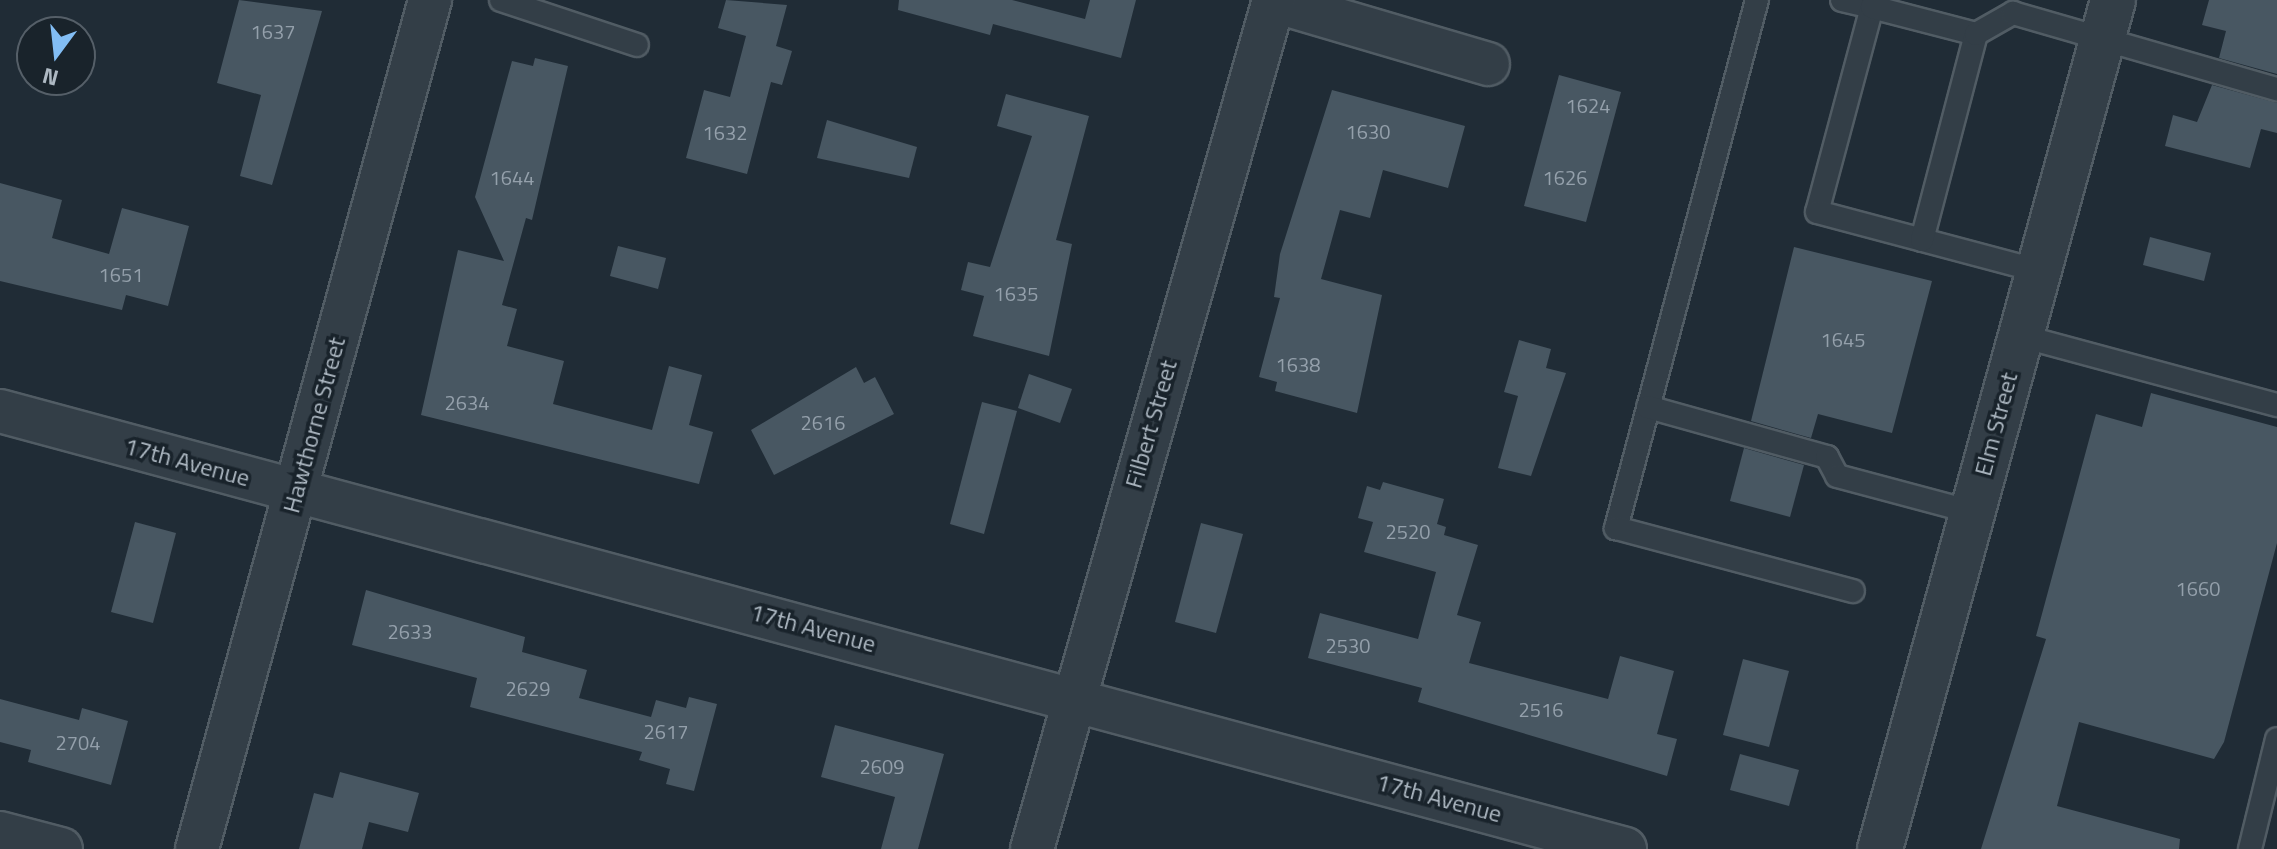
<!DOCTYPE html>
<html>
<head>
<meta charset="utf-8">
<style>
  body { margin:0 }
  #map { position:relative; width:2277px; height:849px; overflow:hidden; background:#202c36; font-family:"Titillium Web",sans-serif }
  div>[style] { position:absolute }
  .building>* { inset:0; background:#485762 }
  .roads { filter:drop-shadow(2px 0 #515c64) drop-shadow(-2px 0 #515c64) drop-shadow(0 2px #515c64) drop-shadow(0 -2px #515c64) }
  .service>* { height:22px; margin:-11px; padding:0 11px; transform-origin:11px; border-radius:11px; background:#333e47 }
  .minor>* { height:42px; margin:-21px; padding:0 21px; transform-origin:21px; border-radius:21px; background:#333e47 }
  .tertiary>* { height:44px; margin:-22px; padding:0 22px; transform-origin:22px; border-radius:22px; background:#333e47 }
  span { translate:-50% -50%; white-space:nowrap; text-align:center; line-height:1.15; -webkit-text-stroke:7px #19232b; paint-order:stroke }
  .number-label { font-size:20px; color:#94a0ab }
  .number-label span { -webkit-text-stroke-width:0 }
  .street-label { font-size:24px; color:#aeb9c3 }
  .north { position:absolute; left:16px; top:16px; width:80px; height:80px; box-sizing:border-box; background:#19232b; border:2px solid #555f68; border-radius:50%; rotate:195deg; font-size:22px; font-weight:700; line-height:32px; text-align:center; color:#aeb9c3 }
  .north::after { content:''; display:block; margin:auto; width:28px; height:36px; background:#82bdf4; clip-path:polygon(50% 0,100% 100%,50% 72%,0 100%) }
</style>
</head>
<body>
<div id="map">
  <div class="building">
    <div style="clip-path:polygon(239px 0,322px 11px,272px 185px,240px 176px,261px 95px,217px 83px)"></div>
    <div style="clip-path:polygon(726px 0,787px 5px,776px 46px,792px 51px,782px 85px,771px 82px,747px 174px,686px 158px,704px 90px,730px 97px,746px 36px,718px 28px)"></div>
    <div style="clip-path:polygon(899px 0,1012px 0,1085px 19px,1090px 0,1136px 0,1121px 58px,993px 24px,990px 35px,898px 10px)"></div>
    <div style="clip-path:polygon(2209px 0,2277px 0,2277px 74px,2219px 58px,2226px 31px,2202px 25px)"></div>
    <div style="clip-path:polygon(535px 58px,568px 66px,532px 220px,526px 218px,502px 305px,517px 309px,507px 346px,564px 361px,553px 404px,652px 430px,669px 366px,702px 375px,689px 425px,713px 432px,699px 484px,421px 415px,458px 250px,504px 261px,475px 197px,512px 61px,533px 66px)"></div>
    <div style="clip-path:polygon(1559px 75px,1621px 92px,1586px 222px,1524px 206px)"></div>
    <div style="clip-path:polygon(2212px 85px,2277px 103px,2277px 133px,2261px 129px,2250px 168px,2165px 146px,2173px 115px,2197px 122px)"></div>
    <div style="clip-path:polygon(1332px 90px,1465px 126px,1448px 188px,1383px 170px,1370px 218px,1340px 210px,1321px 279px,1382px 295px,1357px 413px,1275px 391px,1277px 382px,1259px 377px,1280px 298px,1274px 297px,1280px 254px)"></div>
    <div style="clip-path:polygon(1006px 94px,1089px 116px,1056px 240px,1072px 244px,1049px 356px,973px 336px,984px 296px,961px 290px,968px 262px,990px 267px,1032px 136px,997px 126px)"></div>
    <div style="clip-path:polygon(827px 120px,917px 147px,909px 178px,817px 158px)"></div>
    <div style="clip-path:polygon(0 183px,62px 200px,52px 238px,109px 254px,122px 208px,189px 226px,168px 306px,126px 295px,122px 310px,0 281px)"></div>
    <div style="clip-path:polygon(2150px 237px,2211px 253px,2204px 281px,2143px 265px)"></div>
    <div style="clip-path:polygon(618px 246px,666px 258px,658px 289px,610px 276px)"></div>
    <div style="clip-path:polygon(1794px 247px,1932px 281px,1892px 433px,1818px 414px,1811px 438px,1751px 421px)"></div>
    <div style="clip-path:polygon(1519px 340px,1551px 349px,1546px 368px,1566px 373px,1531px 476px,1498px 468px,1518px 396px,1504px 392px)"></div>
    <div style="clip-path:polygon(856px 367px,864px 383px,875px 377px,894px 414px,774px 475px,751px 430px)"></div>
    <div style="clip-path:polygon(1029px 374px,1072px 389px,1060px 423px,1018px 408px)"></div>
    <div style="clip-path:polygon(2151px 393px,2277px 427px,2277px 543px,2224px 742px,2214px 759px,2079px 722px,2057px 806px,2180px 839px,2179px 849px,1981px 849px,2046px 639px,2036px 636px,2096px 414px,2142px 427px)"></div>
    <div style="clip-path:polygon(982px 402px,1017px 411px,984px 534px,950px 524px)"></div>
    <div style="clip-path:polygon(1744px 448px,1804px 465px,1790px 517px,1730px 501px)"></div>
    <div style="clip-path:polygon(1383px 482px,1444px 499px,1437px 524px,1446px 527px,1444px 535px,1478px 545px,1457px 615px,1481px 622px,1469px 663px,1608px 699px,1620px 656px,1674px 671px,1657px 734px,1677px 739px,1667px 776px,1418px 702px,1422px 688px,1308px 658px,1320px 613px,1418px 639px,1436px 572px,1364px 552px,1373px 522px,1358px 518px,1367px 486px,1380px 490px)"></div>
    <div style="clip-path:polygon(135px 522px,176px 533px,153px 623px,111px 612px)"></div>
    <div style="clip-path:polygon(1201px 523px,1243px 534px,1216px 633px,1175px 622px)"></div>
    <div style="clip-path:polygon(366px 590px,525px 637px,522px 652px,587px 670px,579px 698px,651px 717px,656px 700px,686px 708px,689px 697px,717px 704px,694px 791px,666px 784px,670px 769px,639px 760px,642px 752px,470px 707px,477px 678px,352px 645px)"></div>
    <div style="clip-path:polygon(1743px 659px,1789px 671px,1769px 747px,1723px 735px)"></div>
    <div style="clip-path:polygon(0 699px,79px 720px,82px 708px,128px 721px,111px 785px,28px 762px,31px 750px,0 742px)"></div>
    <div style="clip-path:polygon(835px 725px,944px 754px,918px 849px,881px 849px,895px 797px,821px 777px)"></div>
    <div style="clip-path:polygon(1740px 754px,1799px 770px,1789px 806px,1730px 790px)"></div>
    <div style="clip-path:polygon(340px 772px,419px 793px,408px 832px,369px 822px,362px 849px,299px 849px,314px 793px,333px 798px)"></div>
  </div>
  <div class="roads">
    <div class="service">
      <div style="left:501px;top:0;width:143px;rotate:18.3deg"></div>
      <div style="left:1757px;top:0;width:547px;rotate:104.95deg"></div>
      <div style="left:1616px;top:528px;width:245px;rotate:14.9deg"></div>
      <div style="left:1842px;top:0;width:31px;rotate:13deg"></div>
      <div style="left:1872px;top:7px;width:212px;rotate:105deg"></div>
      <div style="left:1817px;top:212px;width:230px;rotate:14.9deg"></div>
      <div style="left:1872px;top:7px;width:107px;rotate:14.6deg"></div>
      <div style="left:1976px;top:34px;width:213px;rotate:104.7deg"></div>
      <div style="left:1976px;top:34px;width:43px;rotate:-29.6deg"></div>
      <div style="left:2013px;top:13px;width:275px;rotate:16.1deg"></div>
      <div style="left:2021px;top:336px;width:265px;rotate:15.1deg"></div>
      <div style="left:1648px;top:407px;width:186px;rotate:15.6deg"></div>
      <div style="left:1827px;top:457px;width:21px;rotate:62deg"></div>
      <div style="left:1837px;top:476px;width:140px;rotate:14.9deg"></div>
      <div style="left:2250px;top:849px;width:113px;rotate:-76.2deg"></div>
    </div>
    <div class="minor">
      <div style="left:1274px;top:1px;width:223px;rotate:16.4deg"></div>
      <div style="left:0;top:411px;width:1683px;rotate:15.08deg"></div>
      <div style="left:0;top:833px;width:63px;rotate:14.7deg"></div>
      <div style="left:197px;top:849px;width:880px;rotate:-74.65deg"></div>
      <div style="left:1032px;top:849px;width:883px;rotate:-74.09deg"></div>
    </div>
    <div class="tertiary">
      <div style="left:1880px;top:849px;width:880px;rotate:-74.65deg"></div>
    </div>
  </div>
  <div class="number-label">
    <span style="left:273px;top:31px">1637</span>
    <span style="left:1588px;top:105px">1624</span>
    <span style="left:1368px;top:131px">1630</span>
    <span style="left:725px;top:132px">1632</span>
    <span style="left:512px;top:177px">1644</span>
    <span style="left:1565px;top:177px">1626</span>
    <span style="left:121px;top:274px">1651</span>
    <span style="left:1016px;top:293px">1635</span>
    <span style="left:1843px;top:339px">1645</span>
    <span style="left:1298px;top:364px">1638</span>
    <span style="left:467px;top:402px">2634</span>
    <span style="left:823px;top:422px">2616</span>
    <span style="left:1408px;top:531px">2520</span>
    <span style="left:2198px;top:588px">1660</span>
    <span style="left:410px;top:631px">2633</span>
    <span style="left:1348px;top:645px">2530</span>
    <span style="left:528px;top:688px">2629</span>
    <span style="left:1541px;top:709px">2516</span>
    <span style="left:666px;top:731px">2617</span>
    <span style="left:78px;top:742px">2704</span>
    <span style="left:882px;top:766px">2609</span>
  </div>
  <div class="street-label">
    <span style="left:1151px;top:424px;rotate:-74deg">Filbert Street</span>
    <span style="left:1996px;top:424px;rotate:-75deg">Elm Street</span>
    <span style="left:314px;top:425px;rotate:-75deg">Hawthorne Street</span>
    <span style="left:187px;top:462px;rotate:15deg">17th Avenue</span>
    <span style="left:813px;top:628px;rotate:15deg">17th Avenue</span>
    <span style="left:1439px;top:798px;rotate:15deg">17th Avenue</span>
  </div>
  <div class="north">N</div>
</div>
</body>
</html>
